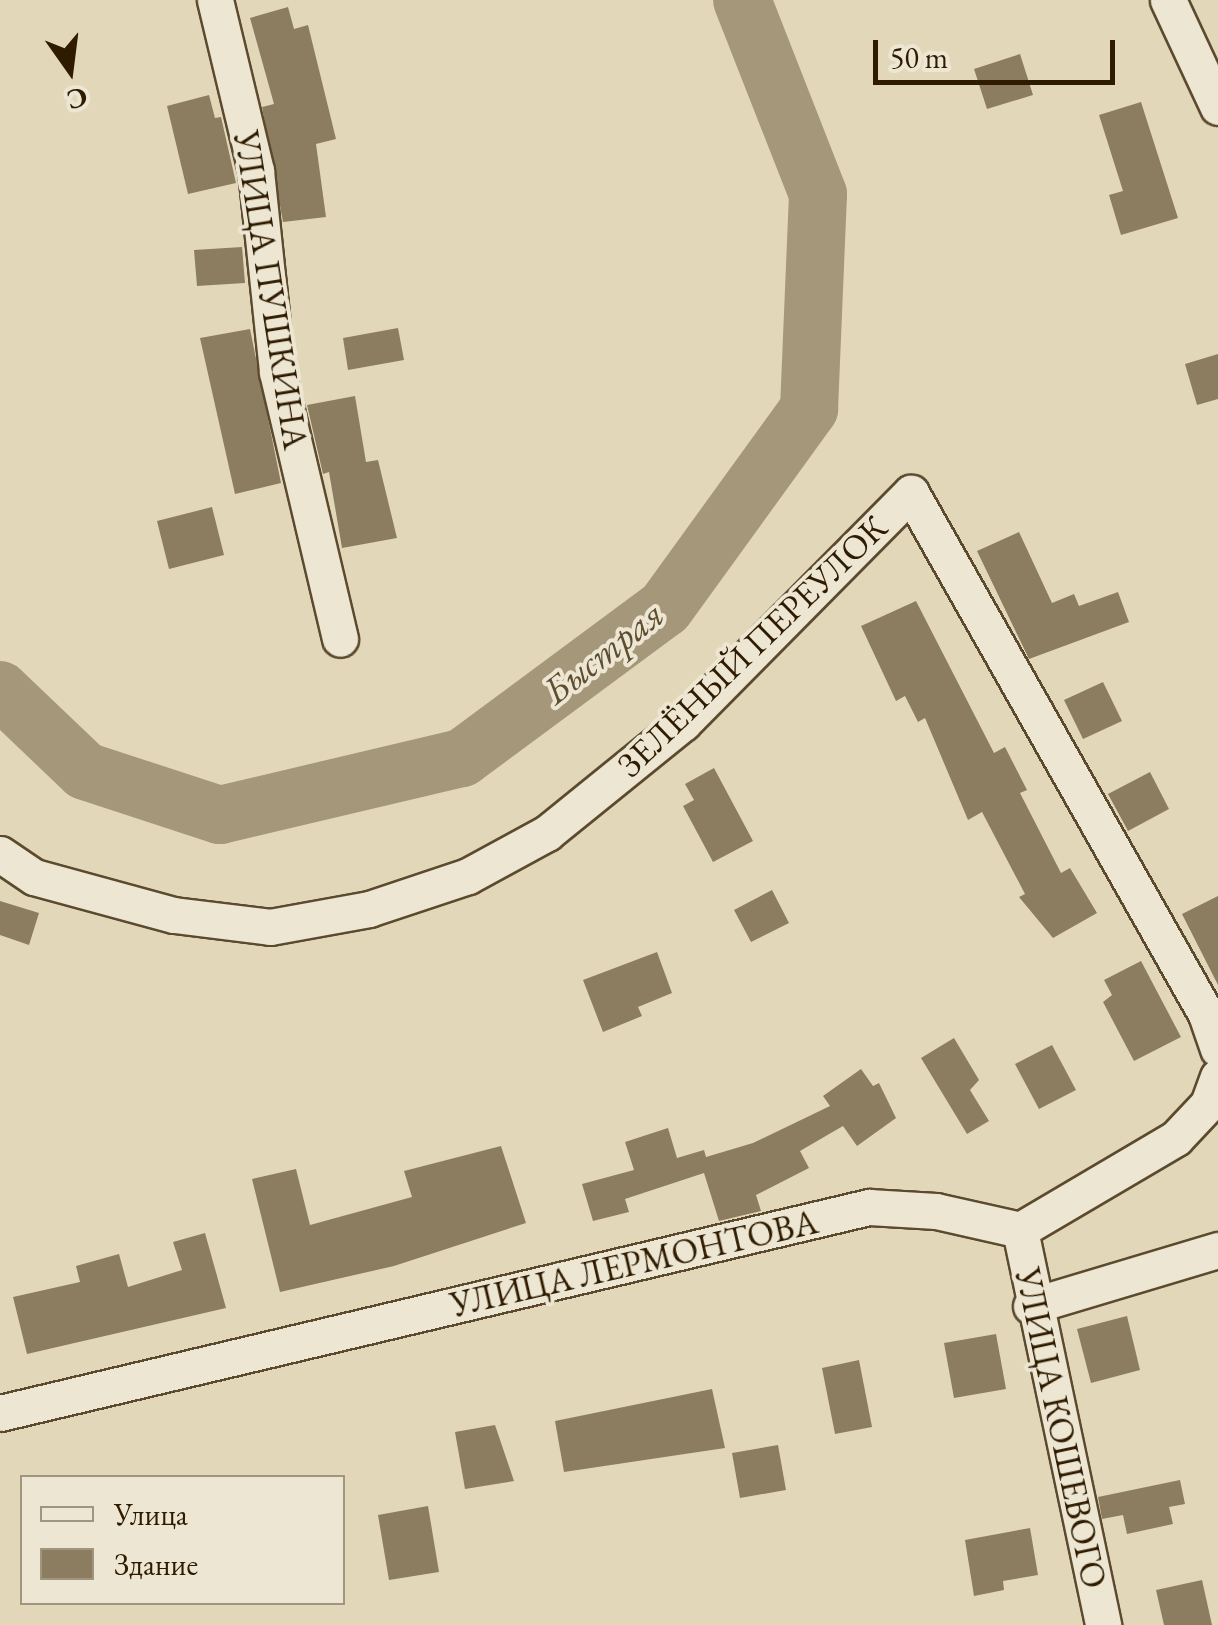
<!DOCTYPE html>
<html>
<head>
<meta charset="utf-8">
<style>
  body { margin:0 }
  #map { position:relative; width:1218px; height:1625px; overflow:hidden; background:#e2d8b9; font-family:"EB Garamond",serif }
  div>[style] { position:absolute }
  .river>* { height:58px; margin:-29px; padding:0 29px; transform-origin:29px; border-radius:29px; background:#a5987a }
  .building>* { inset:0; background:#8c7d60 }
  .roads { filter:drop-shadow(2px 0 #5c4a2e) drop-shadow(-2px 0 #5c4a2e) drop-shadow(0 2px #5c4a2e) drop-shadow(0 -2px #5c4a2e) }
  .minor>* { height:35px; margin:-17.5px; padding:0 17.5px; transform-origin:17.5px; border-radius:17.5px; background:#ece6d2 }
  span { translate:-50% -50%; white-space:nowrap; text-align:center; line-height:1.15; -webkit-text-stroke:8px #ece6d2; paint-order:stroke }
  .street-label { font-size:35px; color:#2f1b00 }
  .water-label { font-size:38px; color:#5e4d31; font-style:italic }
  .legend { position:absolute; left:20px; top:1475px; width:325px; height:130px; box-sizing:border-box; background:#ece6d2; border:2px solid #a0957e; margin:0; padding:12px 18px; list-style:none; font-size:30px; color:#2f1b00 }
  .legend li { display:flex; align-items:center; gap:20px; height:50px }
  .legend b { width:50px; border:2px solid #a0957e }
  .north { position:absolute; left:20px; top:20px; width:100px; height:100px; -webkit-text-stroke:8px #ece6d2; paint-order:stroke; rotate:166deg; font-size:28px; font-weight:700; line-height:40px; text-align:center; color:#2f1b00 }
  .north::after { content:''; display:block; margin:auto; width:35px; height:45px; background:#2f1b00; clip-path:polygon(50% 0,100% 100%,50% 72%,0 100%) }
  .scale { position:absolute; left:873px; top:40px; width:242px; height:45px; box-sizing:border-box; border:5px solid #2f1b00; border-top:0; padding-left:12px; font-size:30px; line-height:35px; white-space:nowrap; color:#2f1b00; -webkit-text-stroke:8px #ece6d2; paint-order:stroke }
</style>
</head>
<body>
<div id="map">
  <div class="river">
    <div style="left:0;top:690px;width:117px;rotate:43.6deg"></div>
    <div style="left:85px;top:771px;width:142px;rotate:18.1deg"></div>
    <div style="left:220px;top:815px;width:249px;rotate:-13.3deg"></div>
    <div style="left:462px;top:758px;width:252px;rotate:-36.5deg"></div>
    <div style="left:665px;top:608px;width:246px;rotate:-54.1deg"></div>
    <div style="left:809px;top:409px;width:215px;rotate:-87.6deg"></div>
    <div style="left:818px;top:194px;width:208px;rotate:-111.4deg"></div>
  </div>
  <div class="building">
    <div style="clip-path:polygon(288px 7px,294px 29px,308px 25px,336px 139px,316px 144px,326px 217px,283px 222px,262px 107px,274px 104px,250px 18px)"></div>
    <div style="clip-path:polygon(1020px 54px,1033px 95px,987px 109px,974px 69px)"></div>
    <div style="clip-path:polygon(209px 95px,215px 118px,221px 117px,236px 183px,188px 194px,167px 106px)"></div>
    <div style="clip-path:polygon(1141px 102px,1178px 218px,1121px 235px,1109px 195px,1123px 191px,1099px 115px)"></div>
    <div style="clip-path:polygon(242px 247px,245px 283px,197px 286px,194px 250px)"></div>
    <div style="clip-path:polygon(398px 328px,404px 360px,348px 370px,343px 338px)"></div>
    <div style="clip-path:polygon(250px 329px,281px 483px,235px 494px,200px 338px)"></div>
    <div style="clip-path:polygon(1218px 354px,1218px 399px,1197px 405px,1185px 364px)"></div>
    <div style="clip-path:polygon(355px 396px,366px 462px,378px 460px,397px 538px,342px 548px,329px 472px,323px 474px,307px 405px)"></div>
    <div style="clip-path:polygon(212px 507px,224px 555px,169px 569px,157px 521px)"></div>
    <div style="clip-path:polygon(1019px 532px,1052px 603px,1074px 594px,1079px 606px,1118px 592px,1129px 622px,1029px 659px,977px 551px)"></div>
    <div style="clip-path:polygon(916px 601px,994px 753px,1005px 747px,1027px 790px,1020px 793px,1061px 873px,1070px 868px,1097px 913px,1053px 938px,1019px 897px,1025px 894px,982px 812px,968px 820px,925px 718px,918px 722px,905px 696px,896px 701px,861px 626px)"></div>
    <div style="clip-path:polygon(1103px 682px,1122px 721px,1083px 739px,1064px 700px)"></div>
    <div style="clip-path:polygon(714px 768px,753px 841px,713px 862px,683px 806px,694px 800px,685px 784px)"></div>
    <div style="clip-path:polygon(1150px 772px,1169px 809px,1128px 831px,1108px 794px)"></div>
    <div style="clip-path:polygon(772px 890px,789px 923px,751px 942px,734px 910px)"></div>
    <div style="clip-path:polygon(1218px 896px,1218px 985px,1182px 914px)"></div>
    <div style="clip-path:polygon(0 901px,39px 913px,29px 945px,0 935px)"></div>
    <div style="clip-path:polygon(657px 952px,672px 993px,638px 1007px,642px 1016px,603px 1032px,583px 980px)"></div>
    <div style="clip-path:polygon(1141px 961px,1181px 1037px,1134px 1061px,1103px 1002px,1112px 995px,1104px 980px)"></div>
    <div style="clip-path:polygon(954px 1038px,979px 1080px,970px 1090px,989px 1121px,967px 1134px,921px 1058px)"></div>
    <div style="clip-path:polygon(1052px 1045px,1076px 1090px,1039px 1109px,1015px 1064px)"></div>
    <div style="clip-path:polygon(861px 1069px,873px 1086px,879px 1083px,896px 1118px,857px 1146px,843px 1126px,800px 1151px,809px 1168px,756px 1195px,761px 1211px,719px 1221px,704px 1173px,625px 1199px,629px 1212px,593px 1221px,582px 1184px,634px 1170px,625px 1142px,668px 1128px,677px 1158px,704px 1150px,706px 1157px,753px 1143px,830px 1106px,823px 1096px)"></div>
    <div style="clip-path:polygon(501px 1146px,526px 1223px,394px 1266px,280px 1292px,252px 1179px,296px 1169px,310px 1225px,412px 1197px,404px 1171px)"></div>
    <div style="clip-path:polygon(205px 1233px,226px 1308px,27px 1354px,13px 1297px,80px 1282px,76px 1266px,119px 1254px,128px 1287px,182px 1270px,173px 1242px)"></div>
    <div style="clip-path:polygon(1127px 1316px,1140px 1370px,1091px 1383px,1077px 1329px)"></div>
    <div style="clip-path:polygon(996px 1334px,1006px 1389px,954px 1398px,944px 1343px)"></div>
    <div style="clip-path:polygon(859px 1360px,872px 1427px,835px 1434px,822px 1368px)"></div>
    <div style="clip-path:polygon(712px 1389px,725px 1448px,564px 1472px,555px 1421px)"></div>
    <div style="clip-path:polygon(495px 1425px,514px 1481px,465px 1489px,455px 1432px)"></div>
    <div style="clip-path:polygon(778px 1445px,786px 1490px,740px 1498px,732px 1453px)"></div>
    <div style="clip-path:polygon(1180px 1480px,1185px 1504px,1169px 1507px,1173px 1524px,1127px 1534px,1123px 1515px,1102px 1519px,1098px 1497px)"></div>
    <div style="clip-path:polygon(428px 1506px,439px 1572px,389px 1580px,378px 1515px)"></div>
    <div style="clip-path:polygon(1030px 1528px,1038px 1575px,1003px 1581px,1004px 1590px,974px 1596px,965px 1540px)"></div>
    <div style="clip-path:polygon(1202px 1580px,1212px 1625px,1164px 1625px,1156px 1590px)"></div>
  </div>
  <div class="roads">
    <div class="minor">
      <div style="left:215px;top:0;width:176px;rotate:76.5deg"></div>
      <div style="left:256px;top:171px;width:202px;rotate:84deg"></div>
      <div style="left:277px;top:372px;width:274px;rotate:76.7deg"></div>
      <div style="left:1168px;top:0;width:118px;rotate:65deg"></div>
      <div style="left:0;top:854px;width:41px;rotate:34.1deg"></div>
      <div style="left:34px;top:877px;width:145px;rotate:15.2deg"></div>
      <div style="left:174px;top:915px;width:97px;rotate:7.1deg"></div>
      <div style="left:270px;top:927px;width:101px;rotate:-10.3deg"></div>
      <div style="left:369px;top:909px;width:104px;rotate:-18.4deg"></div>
      <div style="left:468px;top:876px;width:90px;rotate:-28.6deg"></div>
      <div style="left:547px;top:833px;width:175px;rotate:-39deg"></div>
      <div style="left:683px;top:723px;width:324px;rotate:-45.3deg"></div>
      <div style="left:911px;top:493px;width:599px;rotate:60.48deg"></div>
      <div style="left:1206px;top:1014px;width:37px;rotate:71deg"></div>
      <div style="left:1020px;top:1230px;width:404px;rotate:78.1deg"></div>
      <div style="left:1031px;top:1306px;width:195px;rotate:-16.7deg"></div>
      <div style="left:0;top:1413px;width:893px;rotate:-13.34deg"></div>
      <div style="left:869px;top:1207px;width:67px;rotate:3.4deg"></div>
      <div style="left:936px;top:1211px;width:86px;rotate:12.7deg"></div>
      <div style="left:1020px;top:1230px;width:181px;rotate:-30.5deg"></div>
      <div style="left:1176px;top:1138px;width:47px;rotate:-46.7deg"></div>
      <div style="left:1208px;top:1104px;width:29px;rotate:-70deg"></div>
    </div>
  </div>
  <div class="street-label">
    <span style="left:271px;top:290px;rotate:81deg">УЛИЦА ПУШКИНА</span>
    <span style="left:752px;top:646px;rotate:-44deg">ЗЕЛЁНЫЙ ПЕРЕУЛОК</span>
    <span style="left:634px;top:1263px;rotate:-13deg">УЛИЦА ЛЕРМОНТОВА</span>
    <span style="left:1061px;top:1428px;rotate:78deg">УЛИЦА КОШЕВОГО</span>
  </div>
  <div class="water-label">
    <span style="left:603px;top:652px;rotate:-38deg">Быстрая</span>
  </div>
  <ul class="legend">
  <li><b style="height:12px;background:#ece6d2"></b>Улица</li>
  <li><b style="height:28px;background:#8c7d60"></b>Здание</li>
  </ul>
  <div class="north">С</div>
  <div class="scale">50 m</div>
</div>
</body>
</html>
